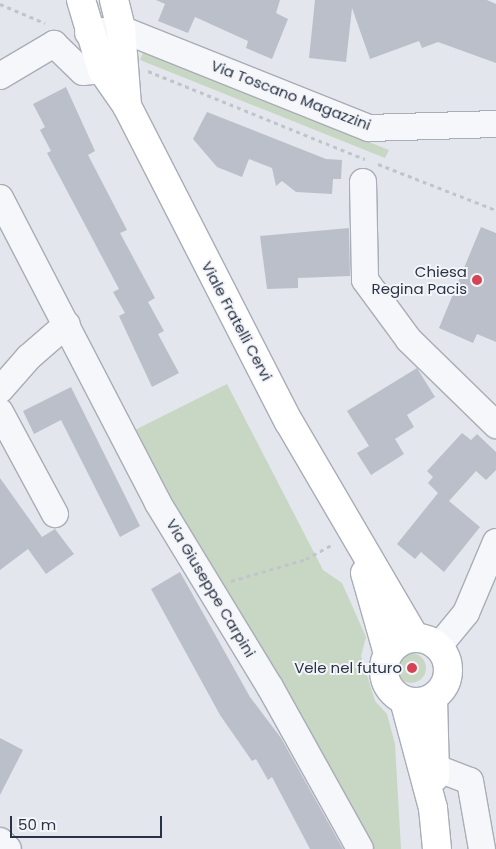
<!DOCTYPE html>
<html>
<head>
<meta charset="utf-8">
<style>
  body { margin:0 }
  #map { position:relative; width:496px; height:849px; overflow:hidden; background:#e3e6ec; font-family:Poppins,sans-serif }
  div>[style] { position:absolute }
  .green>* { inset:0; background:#c8d6c4 }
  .round { border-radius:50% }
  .building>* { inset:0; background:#babfca }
  .path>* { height:3px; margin-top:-1.5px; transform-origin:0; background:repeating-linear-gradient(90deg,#c1c4cb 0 4px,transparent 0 8px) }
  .roads { filter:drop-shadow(1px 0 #a8adb7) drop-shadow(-1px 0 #a8adb7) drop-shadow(0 1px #a8adb7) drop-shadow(0 -1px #a8adb7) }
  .minor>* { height:26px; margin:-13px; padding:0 13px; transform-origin:13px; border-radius:13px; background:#f6f7fa }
  .major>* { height:28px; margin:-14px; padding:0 14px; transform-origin:14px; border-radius:14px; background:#fff }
  .major>.ring { margin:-14px; padding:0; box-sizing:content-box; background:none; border:28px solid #fff; border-radius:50% }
  .dots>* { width:14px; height:14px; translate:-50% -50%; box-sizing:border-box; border:2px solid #f3f5f9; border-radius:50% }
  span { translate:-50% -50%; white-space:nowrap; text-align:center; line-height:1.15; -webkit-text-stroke:4px #f3f5f9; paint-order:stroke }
  .street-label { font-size:15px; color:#2a3345 }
  .poi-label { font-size:15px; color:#2a3345 }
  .right { translate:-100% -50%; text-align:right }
  .scale { position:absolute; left:10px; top:816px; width:152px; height:22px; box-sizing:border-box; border:2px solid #2a3345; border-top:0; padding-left:6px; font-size:15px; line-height:18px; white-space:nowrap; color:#2a3345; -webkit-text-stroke:4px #f3f5f9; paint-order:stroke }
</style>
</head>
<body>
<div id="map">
  <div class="green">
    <div style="clip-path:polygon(143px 53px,389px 150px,385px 158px,140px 60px)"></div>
    <div style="clip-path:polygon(227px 384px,323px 570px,342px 583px,366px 637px,361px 656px,375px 701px,387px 714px,395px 744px,401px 849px,371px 849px,131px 432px)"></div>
    <div class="round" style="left:396px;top:653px;width:30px;height:30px"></div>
  </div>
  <div class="building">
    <div style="clip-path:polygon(156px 0,280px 0,276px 13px,288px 19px,272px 59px,246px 48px,248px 41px,195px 17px,188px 33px,158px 21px,165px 4px)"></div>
    <div style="clip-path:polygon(315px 0,487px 0,496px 4px,496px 63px,438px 42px,422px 48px,419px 41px,370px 59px,352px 8px,346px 62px,309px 58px)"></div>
    <div style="clip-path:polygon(66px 87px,95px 151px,88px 155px,127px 230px,120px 233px,155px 298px,148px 302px,164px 331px,158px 334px,179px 373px,152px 387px,119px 316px,125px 313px,113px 292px,119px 289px,47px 153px,51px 151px,40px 130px,45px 127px,33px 104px)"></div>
    <div style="clip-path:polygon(207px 112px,326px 159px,342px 160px,341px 179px,333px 179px,332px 194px,296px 192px,282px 181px,276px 186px,272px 168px,249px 159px,242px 177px,217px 167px,193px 139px)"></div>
    <div style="clip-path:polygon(481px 227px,496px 233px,496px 342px,477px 334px,473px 343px,439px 328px)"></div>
    <div style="clip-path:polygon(349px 228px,350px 276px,298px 278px,298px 288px,267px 289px,260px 236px)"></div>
    <div style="clip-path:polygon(417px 368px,435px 397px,407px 415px,414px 427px,395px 439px,404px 454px,371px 475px,357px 453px,369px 446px,347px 411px)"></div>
    <div style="clip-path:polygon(71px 387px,140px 526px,120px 537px,61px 420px,34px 434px,23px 411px)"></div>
    <div style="clip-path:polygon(462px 433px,471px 440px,477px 434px,496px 452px,496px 470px,486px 480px,476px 471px,449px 501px,480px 527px,444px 572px,421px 552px,415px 559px,397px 544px,438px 493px,428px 483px,433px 477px,427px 471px)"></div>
    <div style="clip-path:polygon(0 478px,42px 537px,55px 529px,74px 554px,46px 574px,28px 549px,0 570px)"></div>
    <div style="clip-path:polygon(180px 572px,250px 697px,281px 738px,343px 849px,310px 849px,272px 777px,268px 780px,256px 759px,252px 761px,220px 715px,151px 589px)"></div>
    <div style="clip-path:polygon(0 738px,23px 750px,0 795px)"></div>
  </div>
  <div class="path">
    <div style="left:0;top:4px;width:49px;rotate:22.9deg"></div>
    <div style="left:148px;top:71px;width:234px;rotate:22.1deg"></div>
    <div style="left:378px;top:164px;width:127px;rotate:21.3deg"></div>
    <div style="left:231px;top:581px;width:78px;rotate:-16.3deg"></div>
    <div style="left:306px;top:559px;width:31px;rotate:-29deg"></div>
  </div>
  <div class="roads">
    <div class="minor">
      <div style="left:88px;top:33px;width:33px;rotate:-7deg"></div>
      <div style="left:121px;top:29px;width:267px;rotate:21.8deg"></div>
      <div style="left:369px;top:128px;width:127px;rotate:-1.8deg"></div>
      <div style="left:0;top:76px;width:63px;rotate:-30.7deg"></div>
      <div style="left:54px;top:44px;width:40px;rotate:44deg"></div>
      <div style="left:83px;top:72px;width:19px;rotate:-6deg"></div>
      <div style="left:363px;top:182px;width:98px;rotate:88.8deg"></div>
      <div style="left:365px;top:280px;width:74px;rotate:53.7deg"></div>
      <div style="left:409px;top:340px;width:122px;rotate:44.3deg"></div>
      <div style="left:0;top:198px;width:343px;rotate:62.6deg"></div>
      <div style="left:158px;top:503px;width:215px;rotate:58.7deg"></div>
      <div style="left:270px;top:687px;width:185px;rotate:60.9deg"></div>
      <div style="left:0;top:390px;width:44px;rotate:-48.7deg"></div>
      <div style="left:29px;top:357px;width:50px;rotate:-41deg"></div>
      <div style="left:0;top:412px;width:116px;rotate:61.7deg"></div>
      <div style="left:438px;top:647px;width:44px;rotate:-50.5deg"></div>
      <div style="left:466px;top:613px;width:77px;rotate:-67.1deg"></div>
      <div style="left:436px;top:768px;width:36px;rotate:21deg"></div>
      <div style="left:470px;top:781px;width:69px;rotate:80deg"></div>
      <div style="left:0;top:841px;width:11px;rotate:45deg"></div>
    </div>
    <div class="major">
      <div style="left:81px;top:0;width:73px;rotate:73.3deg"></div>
      <div style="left:102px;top:70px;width:44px;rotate:55.2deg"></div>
      <div style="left:127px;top:106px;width:355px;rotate:62.9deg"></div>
      <div style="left:289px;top:422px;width:250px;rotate:59.7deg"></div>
      <div style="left:114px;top:0;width:30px;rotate:76deg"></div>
      <div style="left:121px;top:29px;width:77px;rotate:85.5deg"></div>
      <div style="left:365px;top:573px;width:84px;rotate:74.1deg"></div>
      <div class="ring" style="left:384px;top:638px;width:36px;height:36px"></div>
      <div style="left:433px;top:698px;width:79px;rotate:88.5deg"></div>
      <div style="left:404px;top:700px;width:112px;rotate:75deg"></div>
      <div style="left:433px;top:808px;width:41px;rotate:84.4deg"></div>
    </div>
  </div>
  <div class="dots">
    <div style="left:477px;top:280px;background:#d54454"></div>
    <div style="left:412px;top:668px;background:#d54454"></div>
  </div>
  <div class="street-label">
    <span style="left:291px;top:95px;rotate:21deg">Via Toscano Magazzini</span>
    <span style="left:237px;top:321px;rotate:62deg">Viale Fratelli Cervi</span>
    <span style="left:211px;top:588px;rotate:59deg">Via Giuseppe Carpini</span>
  </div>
  <div class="poi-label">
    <span class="right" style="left:467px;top:280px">Chiesa<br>Regina Pacis</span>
    <span class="right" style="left:402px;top:668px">Vele nel futuro</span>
  </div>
  <div class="scale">50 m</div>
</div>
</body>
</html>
